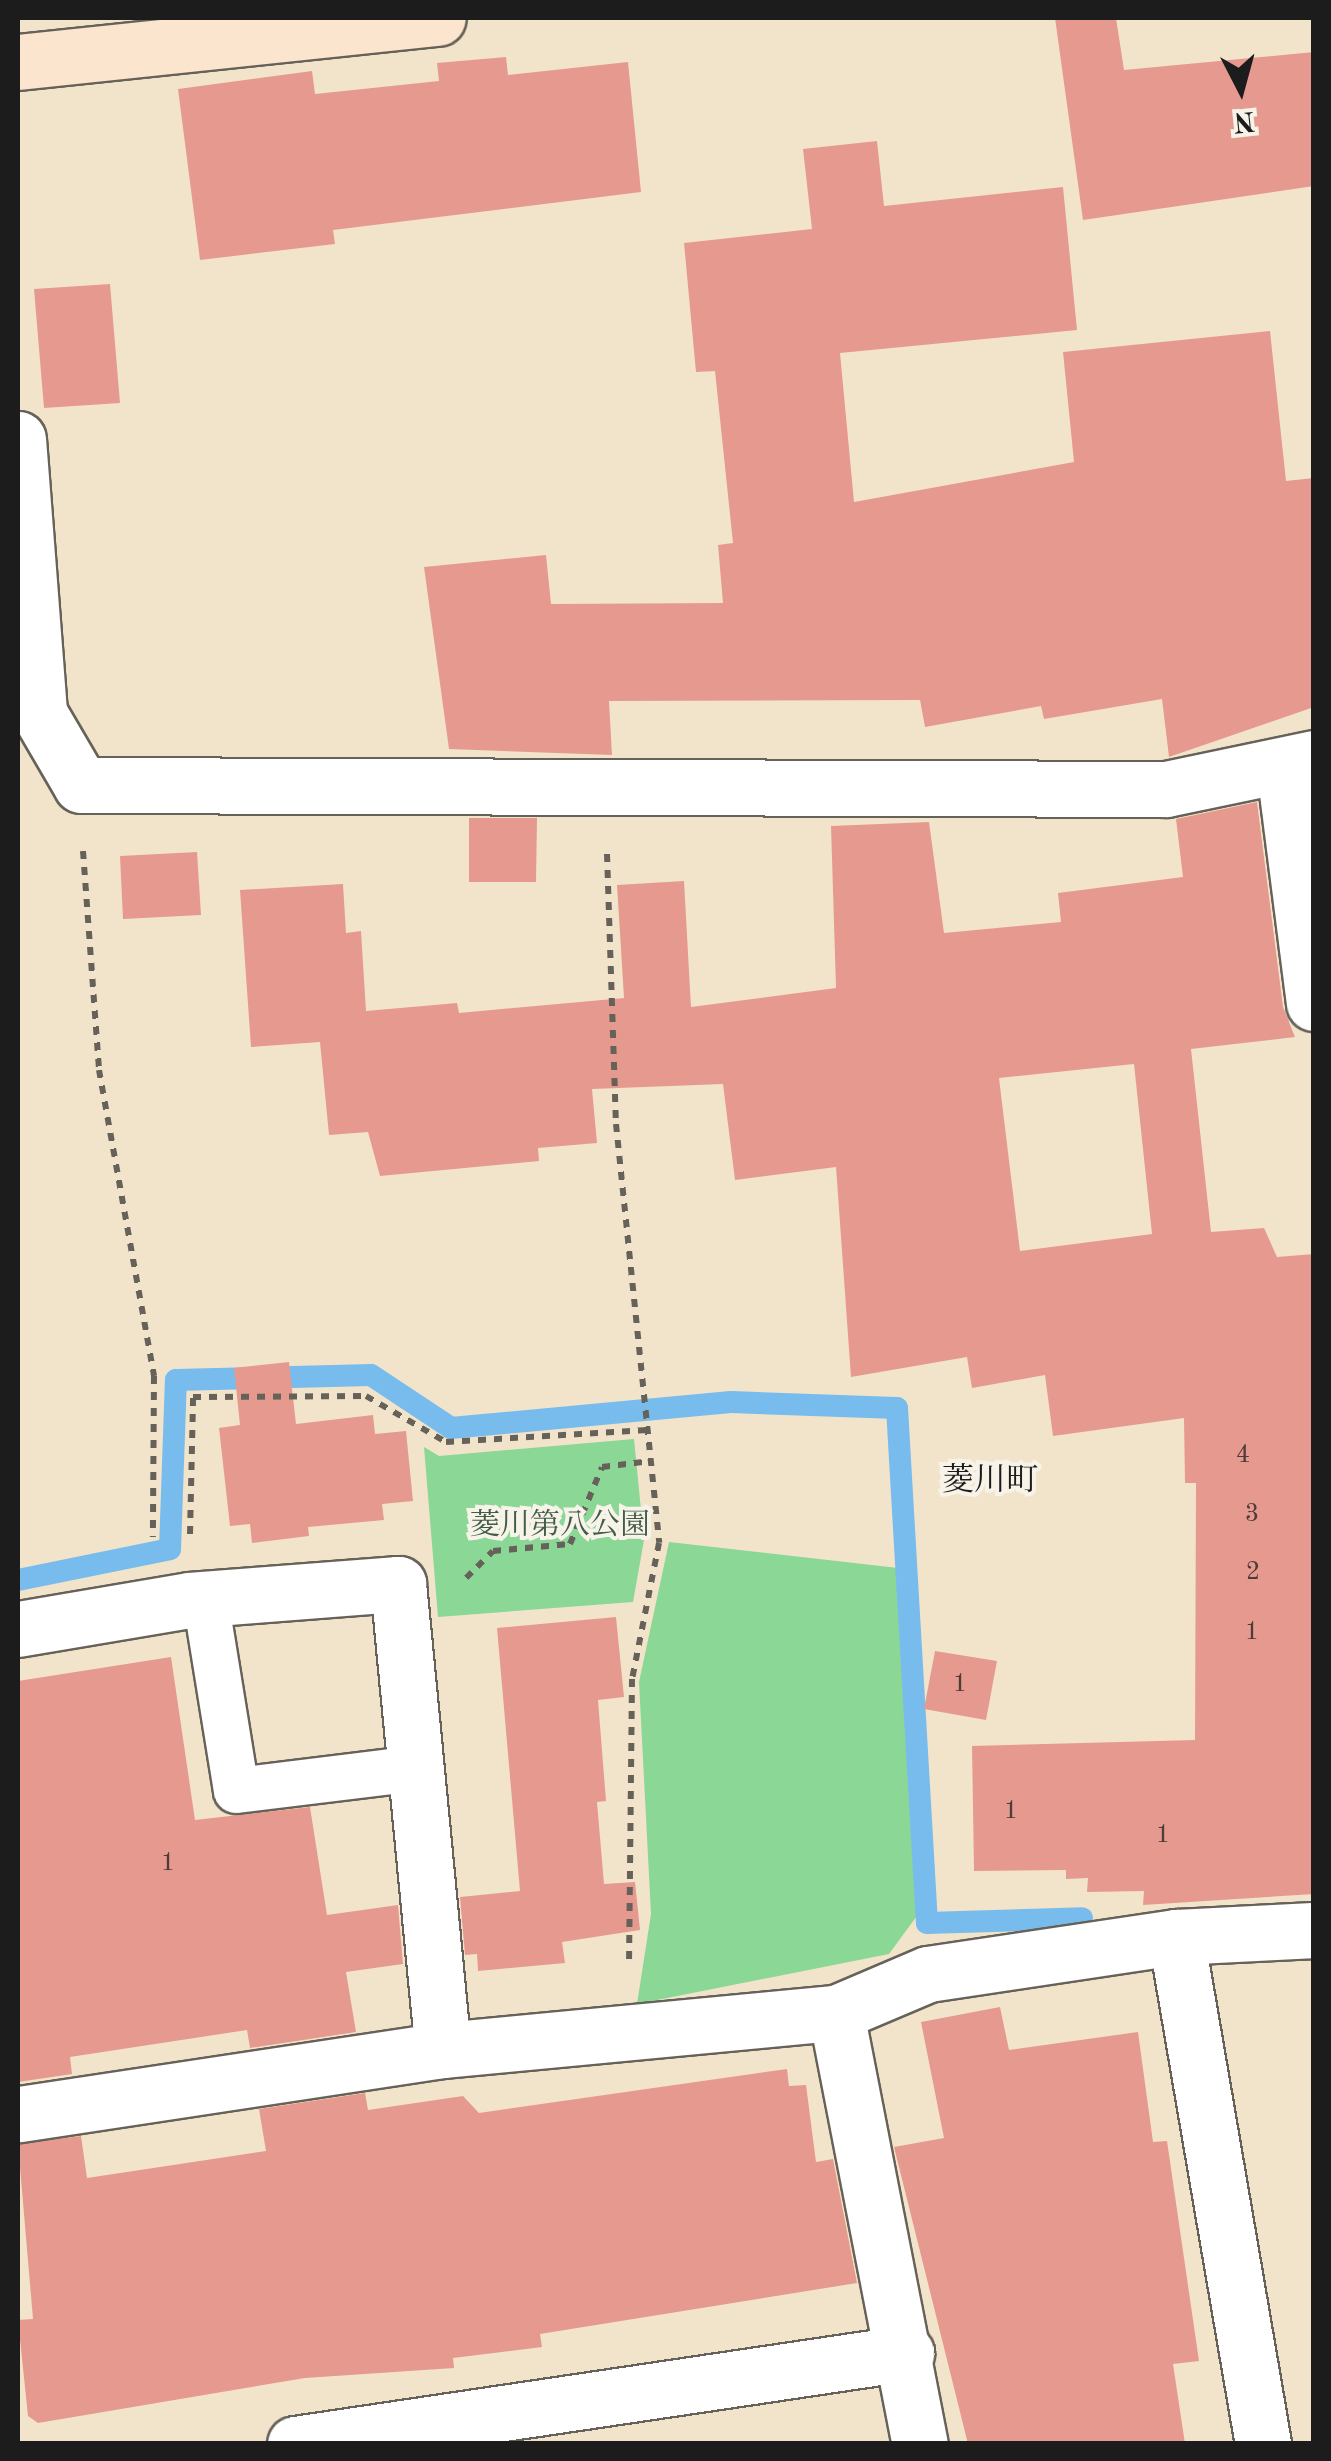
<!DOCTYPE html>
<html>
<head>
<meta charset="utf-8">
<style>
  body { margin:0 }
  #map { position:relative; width:1331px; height:2461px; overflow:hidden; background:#f2e4ca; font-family:"Old Standard TT","Noto Serif JP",serif }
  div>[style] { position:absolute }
  .green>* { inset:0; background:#8ad796 }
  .stream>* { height:22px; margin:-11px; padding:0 11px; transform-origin:11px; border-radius:11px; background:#78bcee }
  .building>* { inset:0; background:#e69a8f }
  .path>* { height:6px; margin-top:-3px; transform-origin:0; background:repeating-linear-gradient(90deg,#676259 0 8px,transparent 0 16px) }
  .roads { filter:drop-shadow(2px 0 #676259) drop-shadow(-2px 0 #676259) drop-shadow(0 2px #676259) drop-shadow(0 -2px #676259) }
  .service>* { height:45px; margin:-22.5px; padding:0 22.5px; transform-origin:22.5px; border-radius:22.5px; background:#fff }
  .minor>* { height:55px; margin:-27.5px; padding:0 27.5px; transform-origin:27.5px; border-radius:27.5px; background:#fff }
  .secondary>* { height:55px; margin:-27.5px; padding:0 27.5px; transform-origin:27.5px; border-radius:27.5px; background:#fce5cf }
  span { translate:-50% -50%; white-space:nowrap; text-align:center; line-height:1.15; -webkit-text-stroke:8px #f7f3e8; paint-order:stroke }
  .number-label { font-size:25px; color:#4e3c39 }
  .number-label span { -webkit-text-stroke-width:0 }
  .park-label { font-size:30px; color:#425d47 }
  .neighbourhood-label { font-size:32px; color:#1c1c1c }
  .frame { position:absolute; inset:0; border:20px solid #1c1c1c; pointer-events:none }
  .north { position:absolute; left:1191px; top:40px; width:100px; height:100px; -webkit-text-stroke:8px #f7f3e8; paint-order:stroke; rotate:174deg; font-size:28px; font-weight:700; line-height:40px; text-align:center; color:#1c1c1c }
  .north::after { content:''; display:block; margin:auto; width:35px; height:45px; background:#1c1c1c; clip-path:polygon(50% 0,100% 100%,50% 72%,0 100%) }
</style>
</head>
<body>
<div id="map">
  <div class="green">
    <div style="clip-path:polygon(634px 1439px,644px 1540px,633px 1602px,438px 1617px,424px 1447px,439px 1456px)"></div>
    <div style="clip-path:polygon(669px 1542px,898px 1568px,922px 1909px,889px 1954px,637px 2004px,651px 1914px,639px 1682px)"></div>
  </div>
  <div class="stream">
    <div style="left:18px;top:1580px;width:155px;rotate:-11.5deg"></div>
    <div style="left:170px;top:1549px;width:169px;rotate:-88deg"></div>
    <div style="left:176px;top:1380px;width:195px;rotate:-1.5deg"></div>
    <div style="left:371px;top:1375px;width:96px;rotate:33.5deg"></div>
    <div style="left:451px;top:1428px;width:281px;rotate:-5.3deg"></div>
    <div style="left:731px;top:1402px;width:166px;rotate:2.1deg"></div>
    <div style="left:897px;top:1408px;width:516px;rotate:86.67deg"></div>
    <div style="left:927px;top:1923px;width:155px;rotate:-1.8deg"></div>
  </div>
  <div class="building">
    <div style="clip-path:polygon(1055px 18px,1116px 18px,1124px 70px,1314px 52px,1314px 186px,1083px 220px)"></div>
    <div style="clip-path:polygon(506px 57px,508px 75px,628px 62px,641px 192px,333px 230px,335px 244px,200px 260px,178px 89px,312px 71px,315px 94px,439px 81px,437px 63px)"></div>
    <div style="clip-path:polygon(877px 141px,884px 206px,1063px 187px,1077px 330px,840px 353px,854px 502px,1074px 462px,1063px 352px,1270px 331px,1286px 481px,1314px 478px,1314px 707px,1169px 757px,1162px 699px,1044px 719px,1041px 706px,925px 727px,920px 700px,609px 701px,612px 755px,449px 749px,424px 567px,546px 555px,551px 604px,723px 603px,718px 545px,733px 543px,715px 371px,696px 372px,684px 243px,812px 229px,803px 149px)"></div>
    <div style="clip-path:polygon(110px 284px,120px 403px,44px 408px,34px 289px)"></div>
    <div style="clip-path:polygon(evenodd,1257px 802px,1283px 1007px,1295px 1037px,1191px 1049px,1211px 1232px,1264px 1228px,1277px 1257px,1314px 1254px,1314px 1894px,1143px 1905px,1144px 1891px,1087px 1892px,1088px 1878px,1066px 1879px,1066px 1870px,974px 1871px,972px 1746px,1195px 1740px,1196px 1483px,1185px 1483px,1184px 1418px,1053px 1436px,1045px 1375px,972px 1388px,967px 1357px,851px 1377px,836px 1167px,735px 1180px,723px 1084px,592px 1089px,597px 1143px,538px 1148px,539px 1161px,380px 1176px,368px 1132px,329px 1135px,320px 1042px,251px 1047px,240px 890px,343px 884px,346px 933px,361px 931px,366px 1011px,457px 1003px,459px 1013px,624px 998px,617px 885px,684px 881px,691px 1007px,836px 988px,831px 826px,929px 822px,944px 933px,1061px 922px,1058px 893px,1183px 877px,1176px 819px,1257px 802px,1134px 1064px,1152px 1234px,1020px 1251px,999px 1078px,1134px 1064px)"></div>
    <div style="clip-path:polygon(469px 818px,537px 818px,536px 882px,469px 882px)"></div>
    <div style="clip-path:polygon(197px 852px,201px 915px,123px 919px,120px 856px)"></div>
    <div style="clip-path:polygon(289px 1362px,296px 1424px,373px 1415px,375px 1434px,406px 1431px,413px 1501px,382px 1504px,384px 1520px,308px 1527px,309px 1536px,252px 1543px,250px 1524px,230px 1526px,219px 1428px,240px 1425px,234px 1368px)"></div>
    <div style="clip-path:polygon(616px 1617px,624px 1697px,598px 1700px,606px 1801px,597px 1802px,604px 1884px,635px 1882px,640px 1930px,562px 1942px,565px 1963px,478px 1971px,477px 1954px,465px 1955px,460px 1897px,520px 1891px,497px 1628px)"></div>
    <div style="clip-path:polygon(935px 1651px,997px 1661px,986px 1720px,924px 1709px)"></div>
    <div style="clip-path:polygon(171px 1657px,195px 1820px,310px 1807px,327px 1915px,398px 1905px,403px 1964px,346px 1972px,356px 2032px,250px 2048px,247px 2030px,70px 2057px,72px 2074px,18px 2082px,18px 1681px)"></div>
    <div style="clip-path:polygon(1000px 2007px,1009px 2050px,1138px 2032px,1153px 2142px,1167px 2141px,1199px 2361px,1173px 2364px,1185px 2444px,968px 2444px,894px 2147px,944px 2138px,921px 2022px)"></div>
    <div style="clip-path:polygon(787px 2069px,789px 2086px,806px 2085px,816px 2162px,833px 2159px,857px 2283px,540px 2334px,542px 2347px,453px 2358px,454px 2368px,305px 2378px,38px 2423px,28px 2416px,18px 2320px,33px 2319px,18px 2144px,81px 2136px,87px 2178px,266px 2151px,259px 2109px,365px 2093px,368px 2110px,463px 2096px,479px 2113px)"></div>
  </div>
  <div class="path">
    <div style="left:83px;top:851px;width:220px;rotate:85.8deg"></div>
    <div style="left:99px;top:1070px;width:311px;rotate:79.8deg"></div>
    <div style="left:154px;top:1376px;width:161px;rotate:90.4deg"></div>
    <div style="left:607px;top:854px;width:270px;rotate:88.1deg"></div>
    <div style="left:616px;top:1124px;width:421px;rotate:84.1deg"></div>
    <div style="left:659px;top:1543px;width:139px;rotate:101.2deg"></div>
    <div style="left:632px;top:1679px;width:287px;rotate:90.6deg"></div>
    <div style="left:190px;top:1534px;width:137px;rotate:-88.7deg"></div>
    <div style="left:193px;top:1397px;width:173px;rotate:-0.3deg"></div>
    <div style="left:366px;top:1396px;width:92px;rotate:29.9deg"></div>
    <div style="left:446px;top:1442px;width:202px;rotate:-3.4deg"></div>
    <div style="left:466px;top:1578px;width:38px;rotate:-45deg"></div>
    <div style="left:493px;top:1551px;width:77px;rotate:-5.2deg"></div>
    <div style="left:570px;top:1544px;width:83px;rotate:-67.4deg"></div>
    <div style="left:602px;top:1467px;width:49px;rotate:-7deg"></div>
  </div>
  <div class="roads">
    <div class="service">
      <div style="left:205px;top:1599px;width:193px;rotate:80.8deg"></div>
      <div style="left:236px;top:1790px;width:180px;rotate:-7deg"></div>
    </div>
    <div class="minor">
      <div style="left:18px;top:439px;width:275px;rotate:85.6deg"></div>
      <div style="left:39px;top:713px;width:83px;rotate:59.7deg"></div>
      <div style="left:81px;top:785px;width:1085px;rotate:0.21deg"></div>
      <div style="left:1166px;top:789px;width:151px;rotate:-11.8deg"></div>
      <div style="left:1284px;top:769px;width:236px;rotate:82.7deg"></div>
      <div style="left:18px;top:1629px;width:173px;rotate:-9.6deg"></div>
      <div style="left:189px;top:1600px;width:210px;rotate:-4.4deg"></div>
      <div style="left:398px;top:1584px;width:468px;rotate:84.5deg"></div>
      <div style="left:443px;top:2050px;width:430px;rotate:171.4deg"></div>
      <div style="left:1176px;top:1937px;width:514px;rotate:80.26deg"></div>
      <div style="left:836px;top:2013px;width:439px;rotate:79deg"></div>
      <div style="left:443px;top:2050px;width:395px;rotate:-5.4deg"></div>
      <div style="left:836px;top:2013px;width:100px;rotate:-23deg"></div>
      <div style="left:928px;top:1974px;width:251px;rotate:-8.5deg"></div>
      <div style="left:1176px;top:1937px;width:138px;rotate:-2.9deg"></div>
      <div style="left:295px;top:2444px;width:618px;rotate:-8.47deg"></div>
    </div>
    <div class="secondary">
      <div style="left:18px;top:62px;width:422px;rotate:-6deg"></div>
    </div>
  </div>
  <div class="number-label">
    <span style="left:1243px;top:1456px">4</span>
    <span style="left:1252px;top:1515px">3</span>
    <span style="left:1253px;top:1573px">2</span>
    <span style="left:1252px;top:1633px">1</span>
    <span style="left:960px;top:1685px">1</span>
    <span style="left:1011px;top:1812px">1</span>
    <span style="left:1163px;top:1836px">1</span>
    <span style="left:168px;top:1864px">1</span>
  </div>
  <div class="park-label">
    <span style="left:560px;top:1526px">菱川第八公園</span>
  </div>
  <div class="neighbourhood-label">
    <span style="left:990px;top:1482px">菱川町</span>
  </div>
  <div class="frame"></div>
  <div class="north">N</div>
</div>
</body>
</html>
